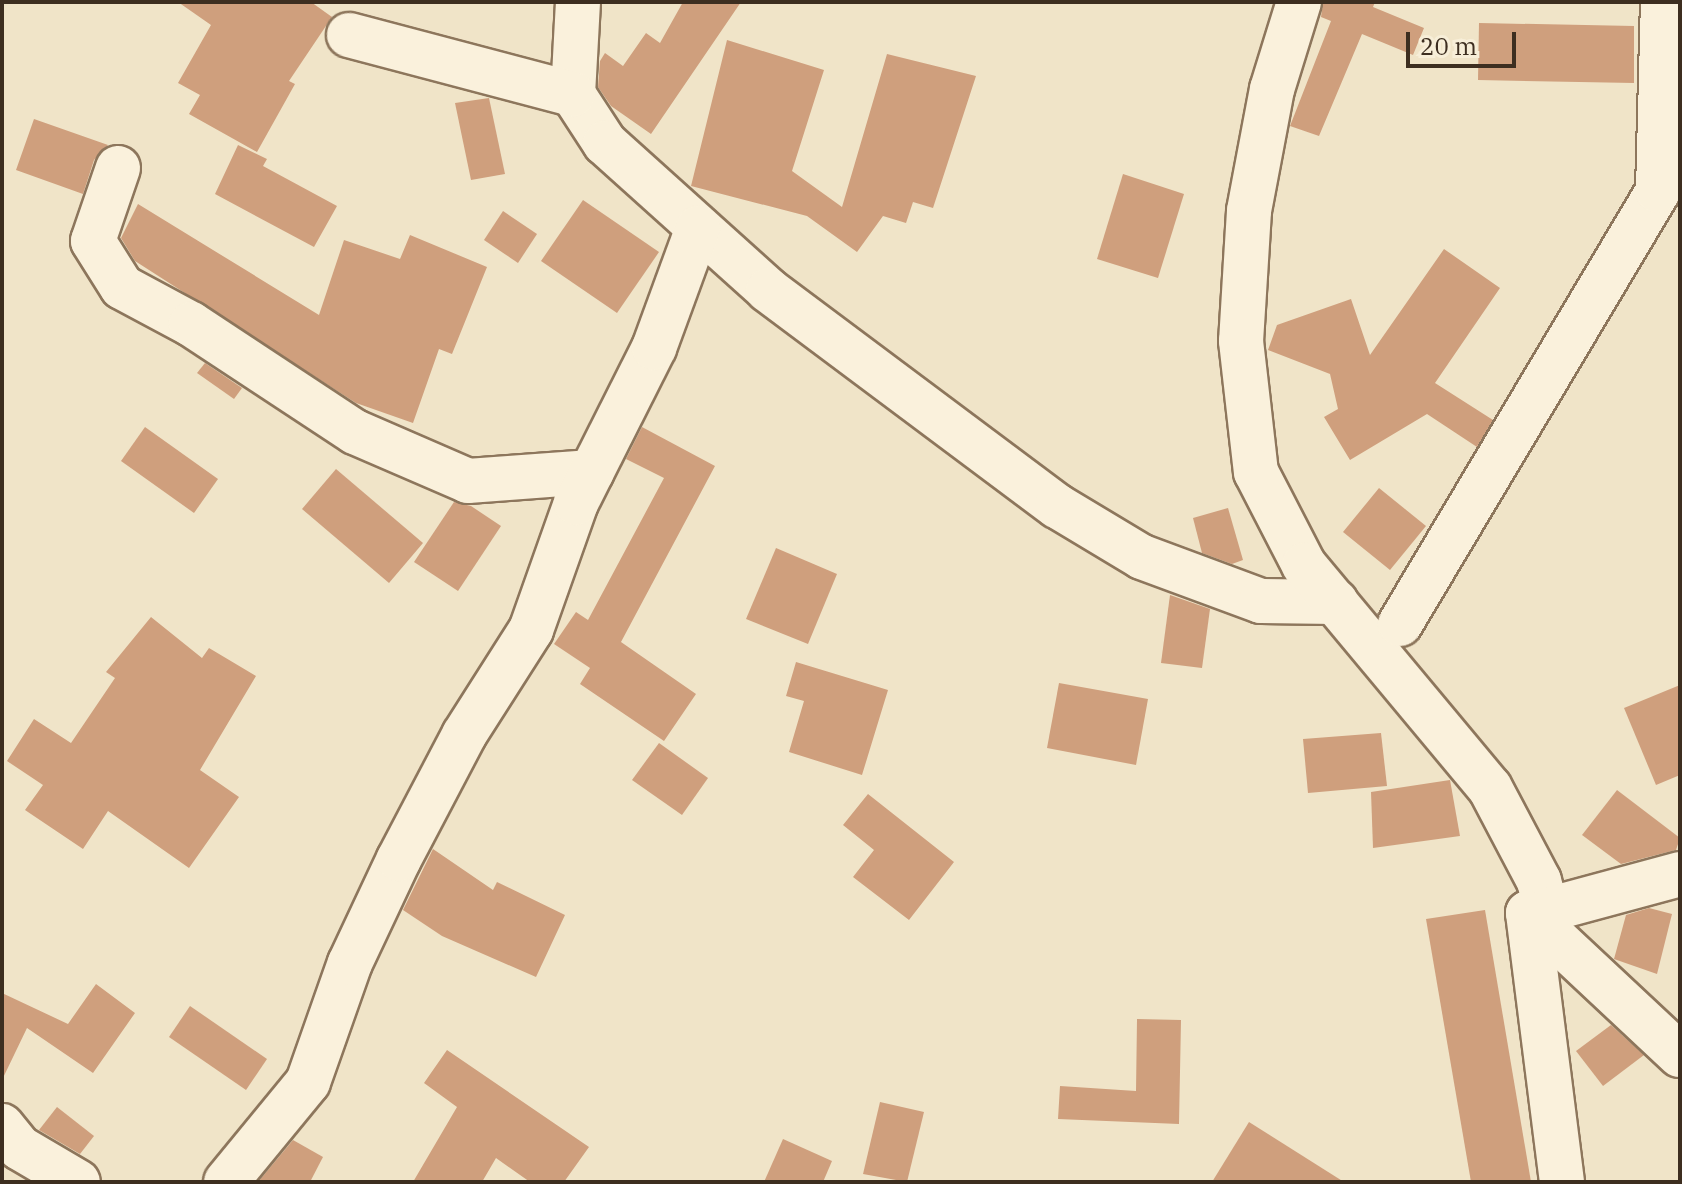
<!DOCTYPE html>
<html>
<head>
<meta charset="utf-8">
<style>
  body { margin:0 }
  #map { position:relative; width:1682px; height:1184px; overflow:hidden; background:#f0e4c8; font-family:"IBM Plex Serif",serif }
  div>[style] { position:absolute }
  .building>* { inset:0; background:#cf9f7d }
  .roads { filter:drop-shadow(2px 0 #8d765c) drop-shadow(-2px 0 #8d765c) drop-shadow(0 2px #8d765c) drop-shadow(0 -2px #8d765c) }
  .minor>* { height:44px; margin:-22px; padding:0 22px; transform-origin:22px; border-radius:22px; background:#faf1dc }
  span { translate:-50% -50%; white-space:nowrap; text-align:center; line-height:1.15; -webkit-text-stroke:7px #f7eed8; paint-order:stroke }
  .frame { position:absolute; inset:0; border:4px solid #3d2e20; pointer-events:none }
  .scale { position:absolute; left:1406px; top:32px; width:110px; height:36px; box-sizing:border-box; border:4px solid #3d2e20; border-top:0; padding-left:10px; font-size:24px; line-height:28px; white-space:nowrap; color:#3d2e20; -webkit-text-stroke:6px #f7eed8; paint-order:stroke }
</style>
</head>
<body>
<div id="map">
  <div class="building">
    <div style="clip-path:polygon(178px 2px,311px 2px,332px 17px,289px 81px,295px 84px,257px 152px,189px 114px,200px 95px,178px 83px,211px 25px)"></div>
    <div style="clip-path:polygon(683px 2px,741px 2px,651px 134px,611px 106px,598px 87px,600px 61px,605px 53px,623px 66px,646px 33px,660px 43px)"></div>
    <div style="clip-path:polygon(1323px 2px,1375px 2px,1373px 7px,1424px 28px,1413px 55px,1362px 34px,1319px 136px,1290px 126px,1331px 21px,1321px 17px)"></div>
    <div style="clip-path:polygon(1479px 23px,1634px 26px,1634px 83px,1478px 80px)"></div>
    <div style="clip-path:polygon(727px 40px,824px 70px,792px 171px,842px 207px,887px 54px,976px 76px,933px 208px,913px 202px,906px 223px,883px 216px,857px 252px,807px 216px,691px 186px)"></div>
    <div style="clip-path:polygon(489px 98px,505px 174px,471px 180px,455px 103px)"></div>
    <div style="clip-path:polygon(34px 119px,108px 145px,94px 160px,83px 194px,16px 170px)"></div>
    <div style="clip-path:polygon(238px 145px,267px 159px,263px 166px,337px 206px,314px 247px,215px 194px)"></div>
    <div style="clip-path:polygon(1123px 174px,1184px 194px,1158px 278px,1097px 259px)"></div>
    <div style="clip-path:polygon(583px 200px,659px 252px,617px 313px,541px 261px)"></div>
    <div style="clip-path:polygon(138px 204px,319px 315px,344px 240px,400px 259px,410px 235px,487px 267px,452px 354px,439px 349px,413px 423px,356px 403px,135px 261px,121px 238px)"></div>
    <div style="clip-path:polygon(503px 211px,537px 234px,518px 263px,484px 240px)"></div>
    <div style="clip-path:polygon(1444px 249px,1500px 288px,1435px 383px,1493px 420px,1477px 447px,1427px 414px,1350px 460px,1324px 417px,1338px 409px,1330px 374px,1268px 350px,1277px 325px,1351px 299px,1370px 355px)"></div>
    <div style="clip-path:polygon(205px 363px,242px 388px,234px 399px,197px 373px)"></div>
    <div style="clip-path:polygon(145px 427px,218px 479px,194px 513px,121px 461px)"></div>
    <div style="clip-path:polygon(642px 427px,715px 466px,621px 642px,696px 694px,664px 741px,580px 684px,590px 668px,554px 644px,576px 612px,588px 620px,664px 478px,626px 459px)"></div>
    <div style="clip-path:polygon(336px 469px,423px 543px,389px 583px,302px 509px)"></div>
    <div style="clip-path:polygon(1379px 488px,1426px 526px,1390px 570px,1343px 532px)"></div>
    <div style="clip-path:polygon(454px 502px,471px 506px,501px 526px,458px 591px,414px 562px)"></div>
    <div style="clip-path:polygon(1228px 508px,1243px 560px,1232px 564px,1202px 553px,1193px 518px)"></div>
    <div style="clip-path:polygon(776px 548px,837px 574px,808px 644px,746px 619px)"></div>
    <div style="clip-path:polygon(1170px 595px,1210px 609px,1202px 668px,1161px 663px)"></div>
    <div style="clip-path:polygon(151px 617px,202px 658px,209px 648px,256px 676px,200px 770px,239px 797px,189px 868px,108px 811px,83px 849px,25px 810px,43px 785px,7px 761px,34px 719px,71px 743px,115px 678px,106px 672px)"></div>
    <div style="clip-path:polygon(796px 662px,888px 690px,862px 775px,789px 752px,804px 701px,786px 696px)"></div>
    <div style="clip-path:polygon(1059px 683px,1148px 699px,1136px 765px,1047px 748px)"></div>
    <div style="clip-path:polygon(1680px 685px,1680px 775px,1656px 785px,1624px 708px)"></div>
    <div style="clip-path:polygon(1381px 733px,1387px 786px,1308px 793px,1303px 739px)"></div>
    <div style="clip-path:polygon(659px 743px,708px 778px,682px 815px,632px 780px)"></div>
    <div style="clip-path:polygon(1450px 780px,1460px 836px,1373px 848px,1371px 792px)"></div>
    <div style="clip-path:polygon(1617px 790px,1680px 838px,1676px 850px,1621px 864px,1582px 835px)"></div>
    <div style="clip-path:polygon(868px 794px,954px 862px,909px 920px,853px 877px,874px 850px,843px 825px)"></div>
    <div style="clip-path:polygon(433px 849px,493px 890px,497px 882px,565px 915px,536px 977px,442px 936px,403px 910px)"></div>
    <div style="clip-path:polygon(1649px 908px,1672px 914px,1657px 974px,1614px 959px,1626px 915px)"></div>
    <div style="clip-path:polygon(1485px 910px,1531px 1182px,1471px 1182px,1426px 919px)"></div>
    <div style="clip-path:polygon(96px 984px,135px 1013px,93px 1073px,27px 1028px,2px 1080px,2px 993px,68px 1024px)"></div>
    <div style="clip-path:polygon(190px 1006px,267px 1059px,246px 1090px,169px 1037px)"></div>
    <div style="clip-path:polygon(1137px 1019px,1181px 1020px,1179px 1124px,1058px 1119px,1060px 1086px,1136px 1091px)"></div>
    <div style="clip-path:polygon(1611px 1025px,1644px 1055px,1603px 1086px,1576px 1051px)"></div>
    <div style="clip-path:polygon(447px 1050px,589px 1147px,564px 1182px,530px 1182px,496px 1158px,482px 1182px,413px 1182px,457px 1107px,424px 1083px)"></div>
    <div style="clip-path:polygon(880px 1102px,924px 1112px,907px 1182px,863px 1174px)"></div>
    <div style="clip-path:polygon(57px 1107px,94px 1136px,80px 1154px,39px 1130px)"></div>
    <div style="clip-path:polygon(1249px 1122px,1344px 1182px,1212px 1182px)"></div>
    <div style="clip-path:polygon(783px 1139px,832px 1161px,823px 1182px,764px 1182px)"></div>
    <div style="clip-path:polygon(293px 1140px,323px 1157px,310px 1182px,258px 1182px)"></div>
  </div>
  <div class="roads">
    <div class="minor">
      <div style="left:578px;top:2px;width:92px;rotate:93.1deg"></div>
      <div style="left:573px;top:94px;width:59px;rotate:56.9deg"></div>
      <div style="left:605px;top:143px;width:219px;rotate:42deg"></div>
      <div style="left:768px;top:290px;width:361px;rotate:36.8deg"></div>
      <div style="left:1057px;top:506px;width:99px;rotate:31deg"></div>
      <div style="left:1142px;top:557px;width:127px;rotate:20.3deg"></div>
      <div style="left:1261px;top:601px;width:75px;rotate:0.8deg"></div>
      <div style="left:1299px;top:2px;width:91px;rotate:107.2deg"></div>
      <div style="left:1272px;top:89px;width:124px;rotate:100.7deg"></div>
      <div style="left:1249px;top:211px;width:130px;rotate:93.5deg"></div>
      <div style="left:1241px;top:341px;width:132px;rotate:83.5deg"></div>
      <div style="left:1256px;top:472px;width:105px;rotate:62.7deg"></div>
      <div style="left:1304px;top:565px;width:290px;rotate:50.2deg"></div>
      <div style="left:1490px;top:788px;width:105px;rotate:62.2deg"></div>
      <div style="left:1539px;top:881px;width:30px;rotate:75deg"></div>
      <div style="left:1547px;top:910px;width:19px;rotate:171deg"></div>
      <div style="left:1528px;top:913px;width:271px;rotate:82.8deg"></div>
      <div style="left:349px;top:35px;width:232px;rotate:14.8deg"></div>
      <div style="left:118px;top:168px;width:77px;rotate:108.9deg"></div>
      <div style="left:93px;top:241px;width:54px;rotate:57.8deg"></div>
      <div style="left:122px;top:287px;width:78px;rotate:28.2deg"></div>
      <div style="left:191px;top:324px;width:196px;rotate:33.4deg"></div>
      <div style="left:355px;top:432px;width:123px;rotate:23.4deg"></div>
      <div style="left:468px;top:481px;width:124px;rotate:-4.2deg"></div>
      <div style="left:1400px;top:624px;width:504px;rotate:-59.21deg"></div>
      <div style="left:1658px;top:191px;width:189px;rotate:-88.5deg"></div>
      <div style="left:1547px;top:910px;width:138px;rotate:-15.1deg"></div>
      <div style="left:1528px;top:913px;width:208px;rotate:43.1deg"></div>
      <div style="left:2px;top:1126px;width:28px;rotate:51deg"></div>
      <div style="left:20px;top:1148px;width:67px;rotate:30.4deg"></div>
      <div style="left:226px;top:1182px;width:129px;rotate:-50.6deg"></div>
      <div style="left:308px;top:1082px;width:126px;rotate:-70.6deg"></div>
      <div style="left:350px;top:963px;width:115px;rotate:-64.8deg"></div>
      <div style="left:399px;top:859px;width:140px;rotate:-62.3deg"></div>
      <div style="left:464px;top:735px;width:125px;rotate:-57.5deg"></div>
      <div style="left:531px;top:630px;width:135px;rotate:-70.5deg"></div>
      <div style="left:576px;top:503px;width:174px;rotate:-63.3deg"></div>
      <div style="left:654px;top:348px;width:128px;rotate:-69.9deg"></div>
    </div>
  </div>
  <div class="frame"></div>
  <div class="scale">20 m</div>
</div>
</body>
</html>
